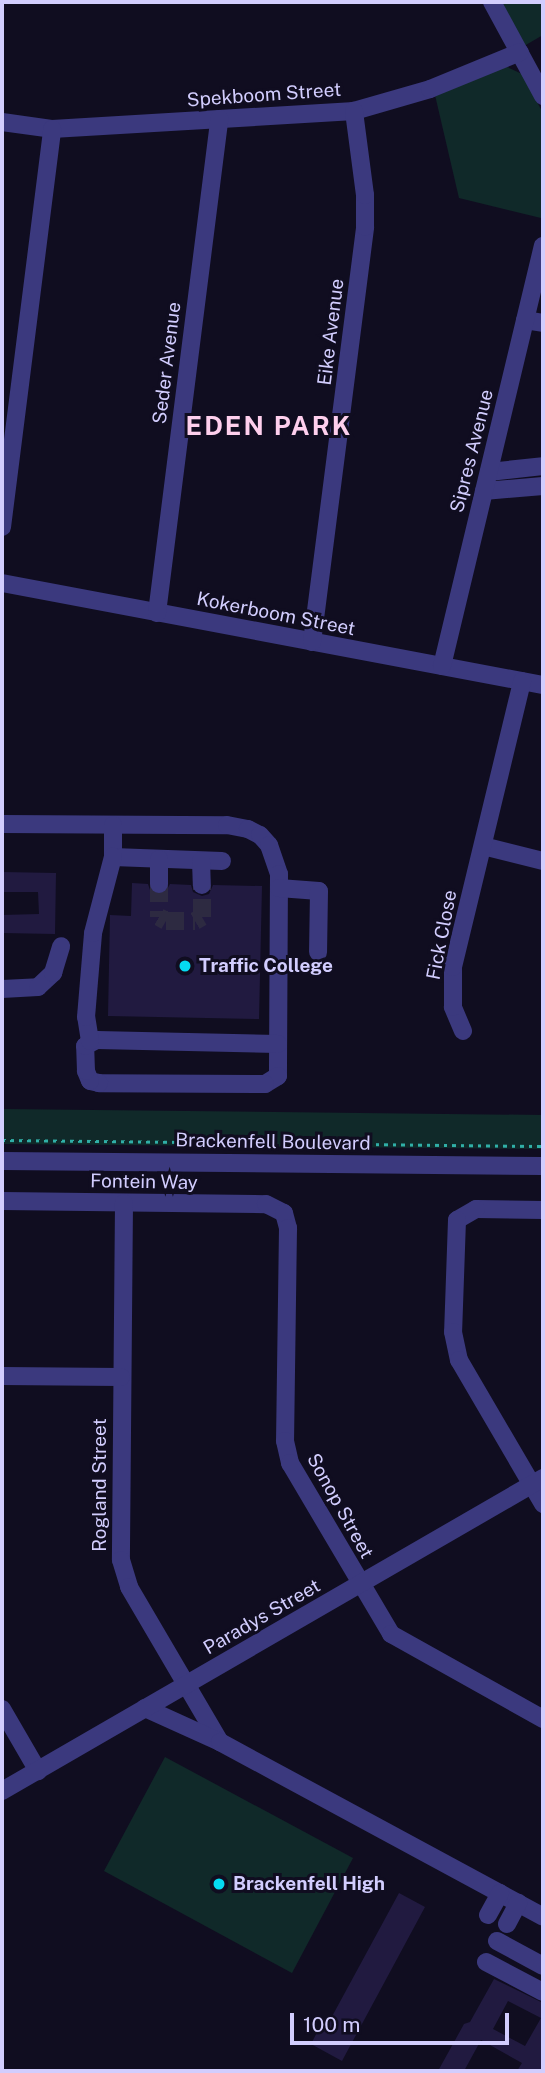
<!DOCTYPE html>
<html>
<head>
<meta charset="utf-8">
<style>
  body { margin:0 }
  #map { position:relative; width:545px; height:2073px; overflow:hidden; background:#100d20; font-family:"Public Sans",sans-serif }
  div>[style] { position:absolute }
  .green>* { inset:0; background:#102929 }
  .building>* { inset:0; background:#211a40 }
  .minor-tunnel>* { height:18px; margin-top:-9px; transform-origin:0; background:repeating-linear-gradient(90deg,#2d2a41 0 18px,transparent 0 27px) }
  .path>* { height:2.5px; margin-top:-1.25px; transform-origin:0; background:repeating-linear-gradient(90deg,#30afa7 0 3.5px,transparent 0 8.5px) }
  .minor>* { height:18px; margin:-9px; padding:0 9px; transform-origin:9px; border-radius:9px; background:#3b397e }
  .dots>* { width:19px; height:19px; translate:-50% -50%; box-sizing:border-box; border:4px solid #100d20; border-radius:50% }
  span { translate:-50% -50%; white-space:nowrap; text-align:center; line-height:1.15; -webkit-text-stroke:6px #100d20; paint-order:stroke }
  .street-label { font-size:19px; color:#d2cdfe }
  .poi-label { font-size:19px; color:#d2cdfe; font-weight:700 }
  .left { translate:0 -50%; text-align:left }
  .district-label { font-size:26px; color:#fecfed; font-weight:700; letter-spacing:2px }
  .frame { position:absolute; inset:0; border:4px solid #d2cdfe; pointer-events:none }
  .scale { position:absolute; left:290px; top:2013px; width:219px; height:32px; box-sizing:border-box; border:4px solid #d2cdfe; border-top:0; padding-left:9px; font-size:21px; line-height:24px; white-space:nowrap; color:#d2cdfe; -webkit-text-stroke:5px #100d20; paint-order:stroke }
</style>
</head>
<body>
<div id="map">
  <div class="green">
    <div style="clip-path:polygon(501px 2px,543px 2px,543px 35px,524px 46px)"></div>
    <div style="clip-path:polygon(505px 66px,522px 74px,543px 113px,541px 218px,459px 198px,435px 95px)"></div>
    <div style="clip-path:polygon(2px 1109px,543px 1115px,543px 1149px,2px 1144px)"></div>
    <div style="clip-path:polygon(165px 1757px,353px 1858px,292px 1973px,104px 1871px)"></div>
  </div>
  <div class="building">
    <div style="clip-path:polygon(2px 872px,56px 873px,55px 934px,2px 933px,2px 915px,39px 914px,38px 892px,2px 892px)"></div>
    <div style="clip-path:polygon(132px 883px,148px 884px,150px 890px,158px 895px,165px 893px,170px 884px,191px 885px,193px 892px,202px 896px,209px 894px,213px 885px,262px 886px,259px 1019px,108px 1016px,110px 915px,131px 916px)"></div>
    <div style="clip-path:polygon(399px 1893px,425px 1907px,342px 2061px,311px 2044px,324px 2019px,329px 2022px)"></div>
    <div style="clip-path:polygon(evenodd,494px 1979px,543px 2003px,543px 2071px,517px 2071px,522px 2063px,481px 2040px,464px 2071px,438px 2071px,464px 2024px,470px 2022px,494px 1979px,508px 2001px,541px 2018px,525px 2046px,493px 2029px,508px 2001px)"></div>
  </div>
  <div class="minor-tunnel">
    <div style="left:159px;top:884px;width:33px;rotate:90deg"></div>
    <div style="left:159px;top:917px;width:8px;rotate:30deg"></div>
    <div style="left:166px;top:921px;width:29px"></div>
    <div style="left:195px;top:921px;width:8px;rotate:-30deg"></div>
    <div style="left:202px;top:917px;width:32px;rotate:-90deg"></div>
  </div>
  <div class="path">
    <div style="left:2px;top:1140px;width:541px;rotate:0.64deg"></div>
  </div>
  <div class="minor">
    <div style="left:492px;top:2px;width:107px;rotate:61.5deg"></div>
    <div style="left:2px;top:122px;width:50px;rotate:8deg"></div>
    <div style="left:52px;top:129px;width:303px;rotate:-3.4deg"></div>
    <div style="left:354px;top:111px;width:79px;rotate:-16.1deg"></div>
    <div style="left:430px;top:89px;width:97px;rotate:-22.3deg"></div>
    <div style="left:525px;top:320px;width:18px;rotate:9deg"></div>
    <div style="left:489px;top:472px;width:54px;rotate:-6.3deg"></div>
    <div style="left:484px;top:491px;width:59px;rotate:-4.8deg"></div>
    <div style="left:2px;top:527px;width:401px;rotate:-82.8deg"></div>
    <div style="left:2px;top:583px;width:551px;rotate:10.68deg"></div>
    <div style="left:157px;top:613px;width:498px;rotate:-82.8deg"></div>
    <div style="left:312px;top:642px;width:418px;rotate:-82.7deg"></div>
    <div style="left:365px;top:227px;width:32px;rotate:-90deg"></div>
    <div style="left:365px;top:195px;width:85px;rotate:-97.5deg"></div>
    <div style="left:442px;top:666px;width:432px;rotate:-76.5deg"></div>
    <div style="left:2px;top:824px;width:225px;rotate:0.3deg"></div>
    <div style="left:227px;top:825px;width:21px;rotate:11deg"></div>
    <div style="left:248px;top:829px;width:13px;rotate:27deg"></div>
    <div style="left:260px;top:835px;width:13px;rotate:48deg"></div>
    <div style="left:269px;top:845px;width:31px;rotate:71deg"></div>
    <div style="left:279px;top:874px;width:202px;rotate:90.3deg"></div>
    <div style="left:278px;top:1076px;width:15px;rotate:148deg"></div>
    <div style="left:265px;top:1084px;width:166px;rotate:-179.7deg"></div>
    <div style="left:99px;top:1083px;width:9px;rotate:-167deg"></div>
    <div style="left:90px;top:1081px;width:11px;rotate:-112deg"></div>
    <div style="left:86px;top:1071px;width:25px;rotate:-92deg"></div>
    <div style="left:85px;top:1046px;width:13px;rotate:-27deg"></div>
    <div style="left:97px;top:1040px;width:181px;rotate:1.3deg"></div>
    <div style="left:113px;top:825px;width:32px;rotate:90deg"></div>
    <div style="left:113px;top:857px;width:109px;rotate:2.1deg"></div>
    <div style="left:483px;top:846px;width:62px;rotate:14deg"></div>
    <div style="left:201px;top:861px;width:24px;rotate:88deg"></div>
    <div style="left:159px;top:884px;width:25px;rotate:-90deg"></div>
    <div style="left:279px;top:888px;width:40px;rotate:4.3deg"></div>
    <div style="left:319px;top:891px;width:61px;rotate:90.9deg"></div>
    <div style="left:2px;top:989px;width:36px;rotate:-3deg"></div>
    <div style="left:38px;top:987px;width:21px;rotate:-43deg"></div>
    <div style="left:53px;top:973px;width:28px;rotate:-73deg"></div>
    <div style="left:463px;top:1031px;width:26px;rotate:-113deg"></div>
    <div style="left:453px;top:1007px;width:40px;rotate:-90deg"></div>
    <div style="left:453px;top:967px;width:294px;rotate:-76.4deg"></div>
    <div style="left:90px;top:1041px;width:24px;rotate:-99deg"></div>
    <div style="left:86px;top:1017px;width:84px;rotate:-85.2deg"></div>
    <div style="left:93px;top:933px;width:79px;rotate:-75.3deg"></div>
    <div style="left:2px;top:1161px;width:541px;rotate:0.53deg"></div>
    <div style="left:2px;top:1201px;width:264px;rotate:0.7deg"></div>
    <div style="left:266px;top:1204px;width:20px;rotate:27deg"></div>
    <div style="left:284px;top:1213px;width:16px;rotate:75deg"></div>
    <div style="left:288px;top:1228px;width:213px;rotate:90.8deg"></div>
    <div style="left:285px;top:1441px;width:23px;rotate:77deg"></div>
    <div style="left:290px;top:1463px;width:199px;rotate:59.4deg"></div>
    <div style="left:391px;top:1634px;width:174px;rotate:29.2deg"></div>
    <div style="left:124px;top:1203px;width:357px;rotate:90.5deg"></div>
    <div style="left:121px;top:1560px;width:28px;rotate:73deg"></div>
    <div style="left:129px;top:1587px;width:180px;rotate:59.6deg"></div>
    <div style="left:543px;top:1210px;width:67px;rotate:-179.1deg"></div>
    <div style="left:476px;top:1209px;width:22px;rotate:150deg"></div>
    <div style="left:457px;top:1220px;width:112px;rotate:92deg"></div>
    <div style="left:453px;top:1332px;width:29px;rotate:78deg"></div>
    <div style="left:459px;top:1360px;width:167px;rotate:59.7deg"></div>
    <div style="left:2px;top:1376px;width:119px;rotate:0.5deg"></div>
    <div style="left:145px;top:1708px;width:82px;rotate:24.4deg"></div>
    <div style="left:220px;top:1742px;width:367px;rotate:28.4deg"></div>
    <div style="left:2px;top:1709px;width:72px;rotate:59.9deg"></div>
    <div style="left:2px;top:1791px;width:625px;rotate:-30.05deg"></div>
    <div style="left:488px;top:1915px;width:25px;rotate:-61deg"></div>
    <div style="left:507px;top:1924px;width:24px;rotate:-62deg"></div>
    <div style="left:497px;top:1941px;width:52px;rotate:28.5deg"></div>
    <div style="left:486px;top:1962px;width:64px;rotate:27.8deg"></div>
  </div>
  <div class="dots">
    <div style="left:185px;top:966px;background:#05dbf2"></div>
    <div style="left:219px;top:1884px;background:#05dbf2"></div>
  </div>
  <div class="street-label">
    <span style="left:264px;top:95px;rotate:-4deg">Spekboom Street</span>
    <span style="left:331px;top:332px;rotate:-83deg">Eike Avenue</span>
    <span style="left:167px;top:363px;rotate:-83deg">Seder Avenue</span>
    <span style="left:472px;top:451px;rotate:-76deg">Sipres Avenue</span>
    <span style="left:276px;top:614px;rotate:11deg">Kokerboom Street</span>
    <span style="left:442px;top:935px;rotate:-79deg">Fick Close</span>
    <span style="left:273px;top:1142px;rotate:1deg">Brackenfell Boulevard</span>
    <span style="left:144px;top:1182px;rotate:1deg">Fontein Way</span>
    <span style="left:100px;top:1485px;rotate:-90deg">Rogland Street</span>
    <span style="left:340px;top:1506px;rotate:61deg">Sonop Street</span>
    <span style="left:262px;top:1617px;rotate:-30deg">Paradys Street</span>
  </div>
  <div class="poi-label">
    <span class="left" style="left:199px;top:966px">Traffic College</span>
    <span class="left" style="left:233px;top:1884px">Brackenfell High</span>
  </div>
  <div class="district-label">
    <span style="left:269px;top:426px">EDEN PARK</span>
  </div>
  <div class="frame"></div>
  <div class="scale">100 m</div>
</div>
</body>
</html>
